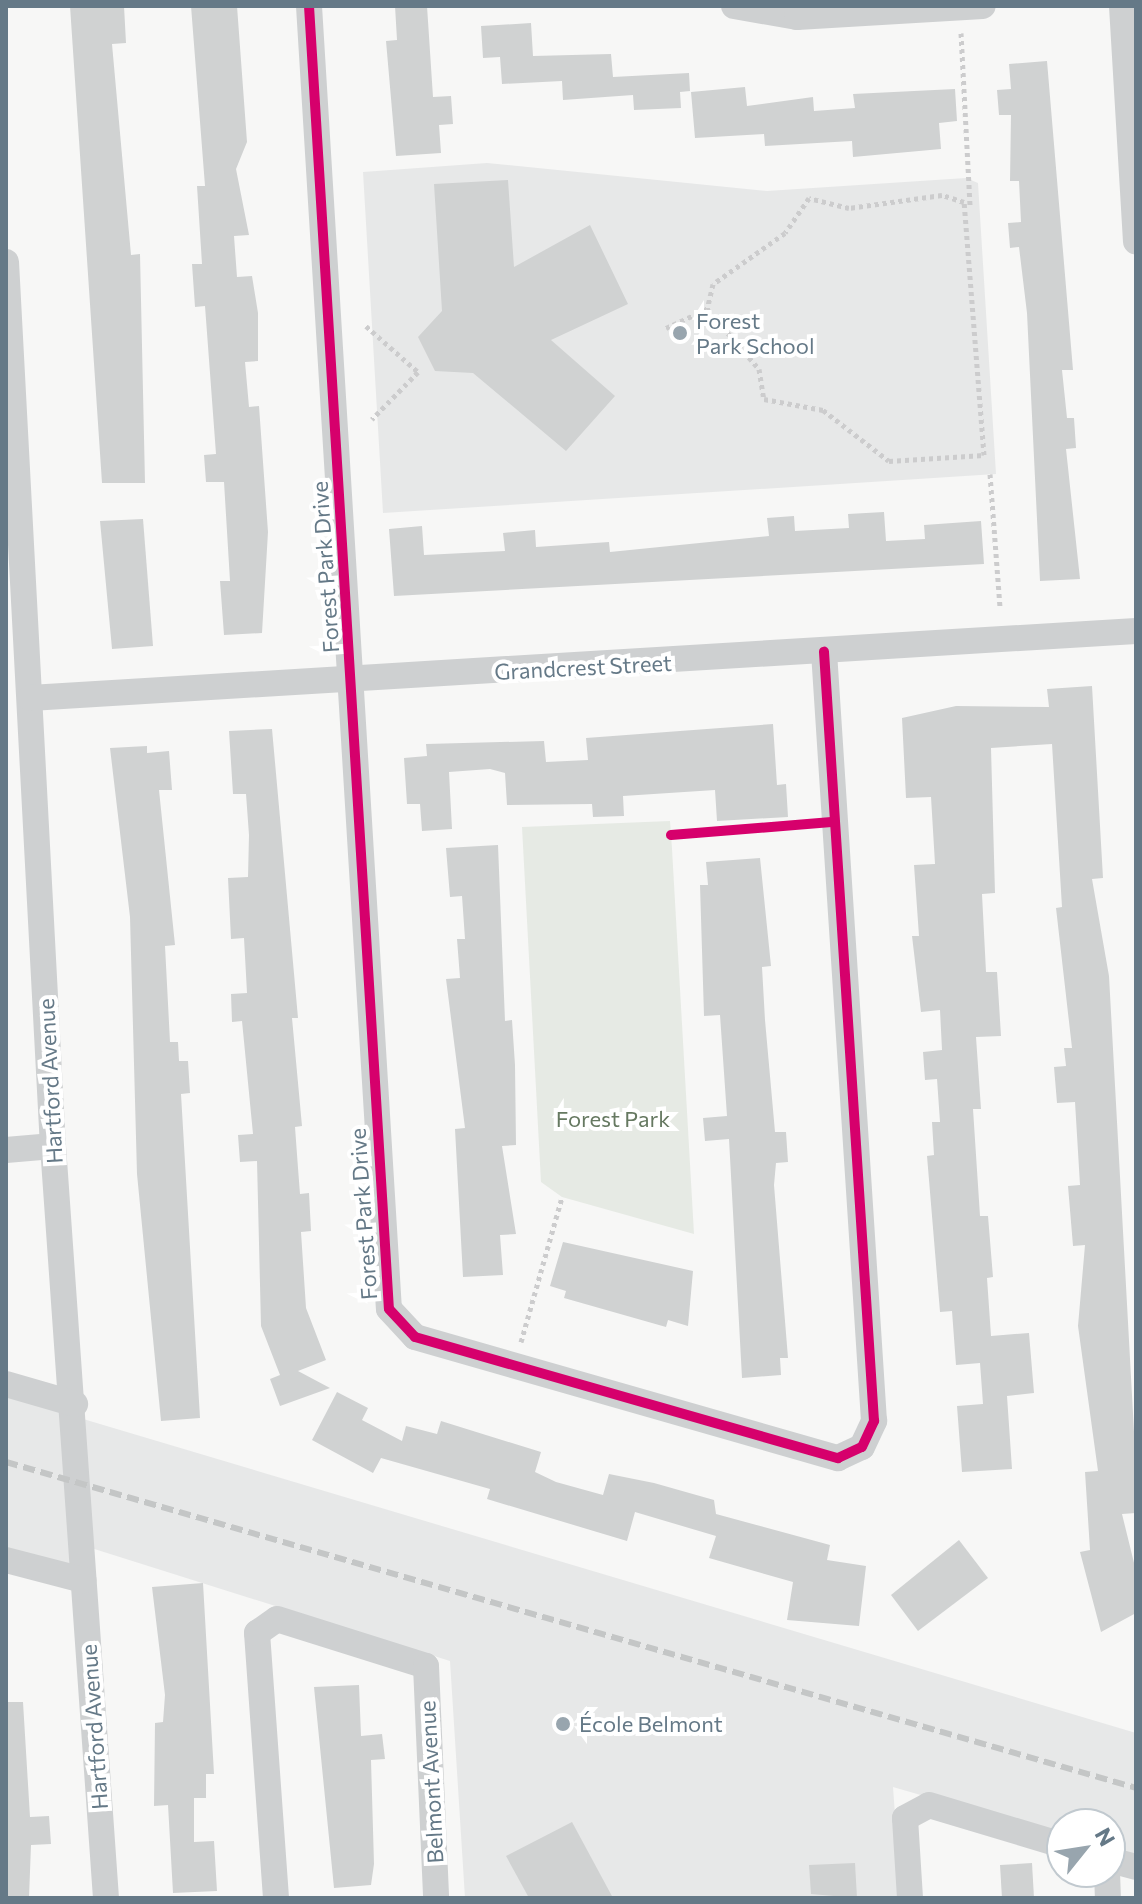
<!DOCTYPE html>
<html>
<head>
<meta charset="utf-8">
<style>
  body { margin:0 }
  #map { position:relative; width:1142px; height:1904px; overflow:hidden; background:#f7f7f6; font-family:Commissioner,sans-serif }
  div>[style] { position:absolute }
  .built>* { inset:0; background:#e7e8e8 }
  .green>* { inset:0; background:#e6eae4 }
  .building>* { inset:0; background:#d0d2d2 }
  .path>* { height:5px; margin-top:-2.5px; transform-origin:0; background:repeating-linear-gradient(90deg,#cccccd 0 4px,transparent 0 8px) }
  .minor>* { height:26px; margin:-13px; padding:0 13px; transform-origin:13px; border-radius:13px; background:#ced0d1 }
  .rail>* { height:6px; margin-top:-3px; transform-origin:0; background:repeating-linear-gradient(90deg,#c4c6c6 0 12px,transparent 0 18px) }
  .cycleway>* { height:10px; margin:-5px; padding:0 5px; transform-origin:5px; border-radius:5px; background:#d6006c }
  .dots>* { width:22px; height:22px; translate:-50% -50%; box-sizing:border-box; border:4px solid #fff; border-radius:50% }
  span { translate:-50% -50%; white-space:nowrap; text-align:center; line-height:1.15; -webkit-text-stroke:8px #fff; paint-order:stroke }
  .poi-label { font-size:22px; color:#657987 }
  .left { translate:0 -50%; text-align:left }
  .street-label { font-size:22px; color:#657987 }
  .park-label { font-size:22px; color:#667961 }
  .frame { position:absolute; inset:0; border:8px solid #657987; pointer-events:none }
  .north { position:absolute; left:1046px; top:1808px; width:80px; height:80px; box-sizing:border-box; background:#fff; border:2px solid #c1c9cf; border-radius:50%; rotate:60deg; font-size:22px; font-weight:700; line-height:32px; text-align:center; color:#657987 }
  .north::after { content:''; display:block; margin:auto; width:28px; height:36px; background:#98a5ae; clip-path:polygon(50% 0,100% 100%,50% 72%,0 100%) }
</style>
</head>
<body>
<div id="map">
  <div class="built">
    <div style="clip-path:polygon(487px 163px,767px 191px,966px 178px,978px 183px,996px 474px,383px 513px,363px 172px)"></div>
    <div style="clip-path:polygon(6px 1396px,1136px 1733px,1136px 1858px,1110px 1850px,1110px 1824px,1062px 1824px,1062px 1836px,893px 1787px,901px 1898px,465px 1898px,450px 1661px,69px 1541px,83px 1580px,6px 1560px)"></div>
  </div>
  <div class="green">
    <div style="clip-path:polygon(670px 821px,672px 849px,694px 1234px,562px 1197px,541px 1182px,522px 827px)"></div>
  </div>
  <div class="building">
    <div style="clip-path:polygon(70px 6px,124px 6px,126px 43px,112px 44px,131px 255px,140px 254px,145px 483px,102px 483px)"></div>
    <div style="clip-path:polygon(191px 6px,237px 6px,247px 142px,236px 169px,249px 235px,234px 236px,237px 277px,252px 276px,258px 313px,258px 361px,245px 362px,249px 407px,259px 406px,268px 532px,262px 633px,224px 635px,220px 581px,230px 581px,224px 482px,206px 482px,204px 455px,216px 454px,205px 306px,195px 307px,192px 264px,202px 264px,197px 186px,205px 186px)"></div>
    <div style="clip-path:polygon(395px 6px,427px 6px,433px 97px,451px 96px,453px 124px,439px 125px,441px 153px,396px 156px,386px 41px,397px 40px)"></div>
    <div style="clip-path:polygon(531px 23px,533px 56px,611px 54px,613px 77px,689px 73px,690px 91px,680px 92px,681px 108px,634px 110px,633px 95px,563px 100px,562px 81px,502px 84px,500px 57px,483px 58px,481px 26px)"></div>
    <div style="clip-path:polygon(1047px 61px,1073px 370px,1062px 370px,1067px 418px,1074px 418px,1076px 448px,1066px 449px,1080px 579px,1040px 581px,1027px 313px,1019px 247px,1010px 248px,1008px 223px,1021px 222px,1019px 181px,1010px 181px,1011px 115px,999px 115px,997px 90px,1011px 89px,1009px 64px)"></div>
    <div style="clip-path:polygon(745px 87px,747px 106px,813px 97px,814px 111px,855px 108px,853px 94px,955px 89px,957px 121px,939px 123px,941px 149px,853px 157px,852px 141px,765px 146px,764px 134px,695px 138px,691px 92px)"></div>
    <div style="clip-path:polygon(508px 180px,514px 267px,590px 225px,628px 304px,551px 340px,615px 396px,566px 451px,473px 373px,435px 371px,418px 337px,442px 311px,434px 184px)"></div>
    <div style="clip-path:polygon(884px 512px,886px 541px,925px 539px,924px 525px,981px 521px,984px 564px,394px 596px,389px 529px,422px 526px,424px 555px,505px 551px,503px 533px,535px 530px,536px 547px,609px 542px,610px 552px,769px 536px,767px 518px,794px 516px,795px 531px,849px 528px,848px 514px)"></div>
    <div style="clip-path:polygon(143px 519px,153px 646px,112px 649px,100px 521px)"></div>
    <div style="clip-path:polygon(1092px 686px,1103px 878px,1092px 879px,1109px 976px,1136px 1468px,1136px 1513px,1122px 1514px,1136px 1571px,1136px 1613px,1101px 1632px,1080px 1552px,1090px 1550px,1085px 1472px,1098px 1471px,1078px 1326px,1085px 1245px,1073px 1246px,1068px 1186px,1080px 1185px,1075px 1102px,1057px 1103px,1054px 1067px,1066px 1066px,1064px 1048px,1072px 1048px,1056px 908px,1062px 907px,1052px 744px,991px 748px,995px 893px,982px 894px,986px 972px,997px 972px,1001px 1036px,976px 1037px,981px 1109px,973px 1109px,980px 1216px,988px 1216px,993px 1277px,987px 1278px,991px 1336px,1029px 1333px,1034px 1393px,1007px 1396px,1012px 1469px,962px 1472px,957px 1406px,983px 1404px,980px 1363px,956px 1365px,952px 1311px,940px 1312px,927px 1156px,934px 1155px,932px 1122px,940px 1122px,937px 1079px,925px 1080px,923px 1052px,942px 1050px,940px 1010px,921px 1012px,912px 936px,919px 936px,914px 865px,935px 864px,931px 797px,906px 798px,902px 718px,956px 706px,1049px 707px,1047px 689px)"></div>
    <div style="clip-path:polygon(773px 724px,777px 785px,786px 784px,788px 817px,717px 821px,715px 790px,623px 796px,624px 816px,593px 817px,592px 804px,507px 805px,505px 773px,490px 769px,449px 772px,452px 829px,422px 831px,420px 804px,407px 804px,404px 758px,427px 756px,426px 744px,544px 741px,546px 762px,588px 760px,586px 738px)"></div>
    <div style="clip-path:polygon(272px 729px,298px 1018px,292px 1018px,302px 1126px,295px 1127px,298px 1168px,300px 1194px,309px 1193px,311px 1231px,301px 1232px,306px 1308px,326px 1360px,298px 1371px,330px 1388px,280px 1406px,270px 1379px,280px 1375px,261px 1326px,257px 1161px,240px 1162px,238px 1135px,253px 1134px,242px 1021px,232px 1022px,231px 994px,247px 993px,244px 938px,231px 939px,228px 878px,248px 877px,249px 835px,246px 794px,233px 794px,229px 731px)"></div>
    <div style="clip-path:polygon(147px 746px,147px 753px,169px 751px,172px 790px,159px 790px,175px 945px,165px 946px,170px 1042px,178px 1042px,179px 1061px,188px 1061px,190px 1093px,181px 1094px,200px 1418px,161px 1421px,137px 1174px,130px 917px,110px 748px)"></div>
    <div style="clip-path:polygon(498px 845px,505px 1021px,512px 1020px,515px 1065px,516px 1145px,502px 1146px,516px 1234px,500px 1235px,503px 1275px,463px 1277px,455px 1129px,465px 1128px,446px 979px,460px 978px,457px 939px,465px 939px,462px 896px,450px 897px,446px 848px)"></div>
    <div style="clip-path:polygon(760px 858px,771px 966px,762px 967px,765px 1020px,775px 1132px,786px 1132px,788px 1162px,776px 1163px,774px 1185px,788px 1358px,780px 1358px,781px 1375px,742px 1378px,729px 1139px,705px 1141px,703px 1118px,727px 1116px,720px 1015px,704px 1016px,700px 885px,708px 885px,706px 862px)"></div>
    <div style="clip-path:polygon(563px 1242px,693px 1271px,688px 1326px,668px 1320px,666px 1327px,564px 1298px,566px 1291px,550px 1286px)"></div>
    <div style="clip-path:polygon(337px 1392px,368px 1408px,362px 1420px,402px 1441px,406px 1426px,437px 1434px,441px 1421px,541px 1452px,535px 1472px,556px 1482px,603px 1495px,609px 1474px,654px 1483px,714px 1500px,716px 1514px,830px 1545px,827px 1560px,866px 1566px,859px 1626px,787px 1620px,793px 1582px,709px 1558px,716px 1536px,635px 1512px,627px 1541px,487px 1499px,490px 1489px,381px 1458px,373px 1473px,312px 1440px)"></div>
    <div style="clip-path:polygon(959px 1540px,988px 1578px,918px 1631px,891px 1595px)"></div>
    <div style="clip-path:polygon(203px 1583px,214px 1774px,206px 1774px,206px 1798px,194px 1798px,194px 1842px,214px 1841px,217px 1891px,173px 1893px,168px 1805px,154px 1806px,155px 1723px,163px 1722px,165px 1695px,152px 1587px)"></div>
    <div style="clip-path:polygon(359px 1685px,361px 1736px,382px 1734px,385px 1759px,371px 1760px,374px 1864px,371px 1885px,334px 1888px,314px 1687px)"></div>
    <div style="clip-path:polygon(6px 1702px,23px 1702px,30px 1817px,49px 1816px,51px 1844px,31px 1845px,29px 1898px,6px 1898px)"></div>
    <div style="clip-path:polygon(572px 1822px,613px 1898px,529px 1898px,506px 1856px)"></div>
    <div style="clip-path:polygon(855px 1863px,857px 1898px,811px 1894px,809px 1865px)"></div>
    <div style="clip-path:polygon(1032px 1863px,1034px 1898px,1002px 1898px,1000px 1865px)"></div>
  </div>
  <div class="path">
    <div style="left:961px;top:33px;width:173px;rotate:87deg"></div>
    <div style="left:366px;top:326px;width:69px;rotate:41.5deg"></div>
    <div style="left:418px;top:372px;width:66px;rotate:134.4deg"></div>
    <div style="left:666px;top:328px;width:45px;rotate:-24.9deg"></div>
    <div style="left:707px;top:309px;width:79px;rotate:49.1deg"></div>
    <div style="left:759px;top:369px;width:30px;rotate:81deg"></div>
    <div style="left:764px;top:399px;width:60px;rotate:10.6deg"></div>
    <div style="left:823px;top:410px;width:83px;rotate:37.7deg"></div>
    <div style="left:889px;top:461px;width:95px;rotate:-3.6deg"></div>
    <div style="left:984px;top:455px;width:254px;rotate:-94.5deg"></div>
    <div style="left:964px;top:202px;width:23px;rotate:-162deg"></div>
    <div style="left:942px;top:195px;width:94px;rotate:172deg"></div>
    <div style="left:849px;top:208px;width:41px;rotate:-166deg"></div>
    <div style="left:809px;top:198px;width:42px;rotate:124.4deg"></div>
    <div style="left:785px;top:233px;width:88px;rotate:144.7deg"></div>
    <div style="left:713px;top:284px;width:26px;rotate:103deg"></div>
    <div style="left:990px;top:474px;width:133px;rotate:85.7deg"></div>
    <div style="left:521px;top:1342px;width:151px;rotate:-74.2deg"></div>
  </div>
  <div class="minor">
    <div style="left:309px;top:6px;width:1305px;rotate:86.49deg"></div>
    <div style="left:389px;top:1309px;width:38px;rotate:47deg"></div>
    <div style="left:415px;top:1337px;width:440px;rotate:16deg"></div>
    <div style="left:838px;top:1458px;width:26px;rotate:-25deg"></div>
    <div style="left:862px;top:1447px;width:29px;rotate:-65deg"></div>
    <div style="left:874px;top:1421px;width:771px;rotate:-93.72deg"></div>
    <div style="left:734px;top:6px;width:64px;rotate:9.9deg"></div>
    <div style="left:797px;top:17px;width:186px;rotate:-3.4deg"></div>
    <div style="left:1122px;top:6px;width:236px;rotate:86.6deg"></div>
    <div style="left:6px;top:262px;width:885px;rotate:86.96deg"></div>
    <div style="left:53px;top:1146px;width:754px;rotate:85.97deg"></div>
    <div style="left:30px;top:698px;width:1108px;rotate:-3.47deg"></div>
    <div style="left:6px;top:1150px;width:47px;rotate:-4.9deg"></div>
    <div style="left:6px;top:1384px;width:72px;rotate:16.2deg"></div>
    <div style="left:6px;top:1560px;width:80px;rotate:14.6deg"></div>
    <div style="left:1110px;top:1860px;width:27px;rotate:15deg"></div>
    <div style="left:1107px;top:1872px;width:26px;rotate:88deg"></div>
    <div style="left:276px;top:1898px;width:266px;rotate:-94.1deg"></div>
    <div style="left:257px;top:1633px;width:24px;rotate:-35deg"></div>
    <div style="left:277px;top:1619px;width:156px;rotate:17.5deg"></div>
    <div style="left:426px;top:1666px;width:232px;rotate:87.5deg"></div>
    <div style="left:910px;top:1898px;width:80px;rotate:-93.6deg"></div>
    <div style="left:905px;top:1818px;width:27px;rotate:-28deg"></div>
    <div style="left:929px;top:1805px;width:139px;rotate:16.7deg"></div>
  </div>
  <div class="rail">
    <div style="left:6px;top:1462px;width:1176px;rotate:16.09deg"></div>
  </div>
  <div class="cycleway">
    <div style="left:309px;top:6px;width:1305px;rotate:86.49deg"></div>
    <div style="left:389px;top:1309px;width:38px;rotate:47deg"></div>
    <div style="left:415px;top:1337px;width:440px;rotate:16deg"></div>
    <div style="left:838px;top:1458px;width:26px;rotate:-25deg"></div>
    <div style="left:862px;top:1447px;width:29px;rotate:-65deg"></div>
    <div style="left:874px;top:1421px;width:771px;rotate:-93.72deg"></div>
    <div style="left:671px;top:835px;width:164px;rotate:-4.6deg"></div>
  </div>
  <div class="dots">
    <div style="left:680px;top:333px;background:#98a5ae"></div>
    <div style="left:563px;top:1724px;background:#98a5ae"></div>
  </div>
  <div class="poi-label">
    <span class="left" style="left:696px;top:333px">Forest<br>Park School</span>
    <span class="left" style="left:579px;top:1724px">École Belmont</span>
  </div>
  <div class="street-label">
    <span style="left:325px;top:567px;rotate:-94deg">Forest Park Drive</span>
    <span style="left:583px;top:667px;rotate:-3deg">Grandcrest Street</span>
    <span style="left:50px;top:1081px;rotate:-93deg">Hartford Avenue</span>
    <span style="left:363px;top:1214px;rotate:-94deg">Forest Park Drive</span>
    <span style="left:94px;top:1727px;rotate:-94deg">Hartford Avenue</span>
    <span style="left:431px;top:1782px;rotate:-93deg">Belmont Avenue</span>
  </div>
  <div class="park-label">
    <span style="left:613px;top:1119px">Forest Park</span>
  </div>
  <div class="frame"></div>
  <div class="north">N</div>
</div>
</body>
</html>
